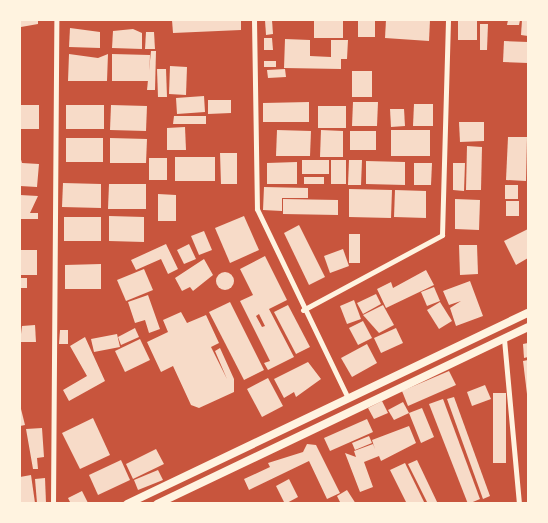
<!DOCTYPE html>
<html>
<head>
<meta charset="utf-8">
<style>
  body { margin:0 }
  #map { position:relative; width:548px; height:523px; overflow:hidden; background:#c8553d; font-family:Arial,sans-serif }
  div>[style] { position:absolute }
  .building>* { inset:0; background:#f7dbc8 }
  .round { border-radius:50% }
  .minor>* { height:5px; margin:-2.5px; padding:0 2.5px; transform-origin:2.5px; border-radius:2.5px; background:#fff3e0 }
  .secondary>* { height:8px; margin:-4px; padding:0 4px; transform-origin:4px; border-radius:4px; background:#fff3e0 }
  span { translate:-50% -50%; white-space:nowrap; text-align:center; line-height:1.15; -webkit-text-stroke:4.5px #fff3e0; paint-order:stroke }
  .frame { position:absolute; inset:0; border:21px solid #fff3e0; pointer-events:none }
</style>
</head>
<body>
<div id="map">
  <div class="building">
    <div style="clip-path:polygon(21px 20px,38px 20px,38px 24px,21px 27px)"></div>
    <div style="clip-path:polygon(172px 20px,241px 20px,241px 30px,173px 33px)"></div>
    <div style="clip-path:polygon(265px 20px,272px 20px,273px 34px,266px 35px)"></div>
    <div style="clip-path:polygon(314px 20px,343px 20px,343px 38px,314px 38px)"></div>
    <div style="clip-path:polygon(358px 20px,375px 20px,375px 37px,358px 37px)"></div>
    <div style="clip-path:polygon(386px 20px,430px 20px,429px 41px,385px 38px)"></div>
    <div style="clip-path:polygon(458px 20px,477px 20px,477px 40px,458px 40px)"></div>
    <div style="clip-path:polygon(508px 20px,520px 20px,519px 25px,507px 25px)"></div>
    <div style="clip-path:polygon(522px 20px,528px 20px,528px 36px,521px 35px)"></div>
    <div style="clip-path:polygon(480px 24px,488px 24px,487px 50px,480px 50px)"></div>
    <div style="clip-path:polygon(70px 28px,100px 32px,100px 48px,69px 47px)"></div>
    <div style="clip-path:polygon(133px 29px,142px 33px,142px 49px,112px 48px,113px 31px)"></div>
    <div style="clip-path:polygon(146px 32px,154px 32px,155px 49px,145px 49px)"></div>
    <div style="clip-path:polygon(264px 38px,272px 38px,273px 50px,264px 50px)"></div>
    <div style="clip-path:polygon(285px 39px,310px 40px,310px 56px,331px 57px,331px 40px,348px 40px,347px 59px,341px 59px,341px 69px,284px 68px)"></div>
    <div style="clip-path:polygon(504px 41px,528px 42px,528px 63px,503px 62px)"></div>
    <div style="clip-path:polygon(151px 51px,156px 51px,155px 90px,147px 90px)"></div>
    <div style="clip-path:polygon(69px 54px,98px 58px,108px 54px,107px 81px,68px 81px)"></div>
    <div style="clip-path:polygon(112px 54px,150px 55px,149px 81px,112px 81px)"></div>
    <div style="clip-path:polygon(264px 61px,276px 61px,276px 67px,264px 67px)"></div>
    <div style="clip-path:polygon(170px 66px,187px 67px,186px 95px,169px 94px)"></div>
    <div style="clip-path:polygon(157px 69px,166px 69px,167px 97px,158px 97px)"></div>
    <div style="clip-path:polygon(285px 69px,286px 77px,268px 78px,267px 70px)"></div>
    <div style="clip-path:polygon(352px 71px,372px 71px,372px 97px,352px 97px)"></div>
    <div style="clip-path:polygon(204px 96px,205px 112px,177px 114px,176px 98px)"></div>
    <div style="clip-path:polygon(208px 100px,231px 100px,231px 113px,208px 114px)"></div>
    <div style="clip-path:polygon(309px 102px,309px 122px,263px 122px,263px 103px)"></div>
    <div style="clip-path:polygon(353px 102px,378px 102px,377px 126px,352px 126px)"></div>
    <div style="clip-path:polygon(414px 104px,433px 104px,433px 126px,413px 126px)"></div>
    <div style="clip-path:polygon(20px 105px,39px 105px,39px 129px,20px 129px)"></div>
    <div style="clip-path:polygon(66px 105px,104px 105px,104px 129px,66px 129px)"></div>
    <div style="clip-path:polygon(111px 105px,147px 106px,146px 131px,110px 130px)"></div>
    <div style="clip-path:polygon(318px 106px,346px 106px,346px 128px,318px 128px)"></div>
    <div style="clip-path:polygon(390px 109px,404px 109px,405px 126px,391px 127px)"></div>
    <div style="clip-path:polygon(174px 116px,206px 116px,206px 124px,173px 124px)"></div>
    <div style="clip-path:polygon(459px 122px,484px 122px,484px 141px,460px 142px)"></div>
    <div style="clip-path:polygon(185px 127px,186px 150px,167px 150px,167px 128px)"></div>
    <div style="clip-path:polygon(277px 130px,311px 131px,310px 156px,276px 156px)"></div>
    <div style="clip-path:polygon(321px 130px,343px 131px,343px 157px,320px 157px)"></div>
    <div style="clip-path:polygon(391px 130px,430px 130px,430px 156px,391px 156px)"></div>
    <div style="clip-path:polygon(350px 131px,376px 131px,376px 150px,350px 150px)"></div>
    <div style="clip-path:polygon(508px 137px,527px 137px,526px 181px,506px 180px)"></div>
    <div style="clip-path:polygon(66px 138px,103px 138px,103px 162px,66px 162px)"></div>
    <div style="clip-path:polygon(110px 138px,147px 139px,146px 163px,110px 163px)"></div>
    <div style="clip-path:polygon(467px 146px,482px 147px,481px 190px,466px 190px)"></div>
    <div style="clip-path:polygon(220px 153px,237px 153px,237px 184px,221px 184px)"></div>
    <div style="clip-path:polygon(20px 156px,22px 163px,39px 164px,37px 187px,20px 186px)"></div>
    <div style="clip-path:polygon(175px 157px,215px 157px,215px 181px,175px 181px)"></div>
    <div style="clip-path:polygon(149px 158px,167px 158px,167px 180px,149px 180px)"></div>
    <div style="clip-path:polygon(302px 160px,329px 160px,329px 174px,302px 174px)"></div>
    <div style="clip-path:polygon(331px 160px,346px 160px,346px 184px,331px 184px)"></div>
    <div style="clip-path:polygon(349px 160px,362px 160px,361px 185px,348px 185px)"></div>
    <div style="clip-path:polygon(366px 161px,405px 162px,405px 185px,366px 184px)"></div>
    <div style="clip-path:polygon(297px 162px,297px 184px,267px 184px,267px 163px)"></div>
    <div style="clip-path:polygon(414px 163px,432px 163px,431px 185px,414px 185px)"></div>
    <div style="clip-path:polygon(453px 163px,465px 163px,464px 191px,453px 190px)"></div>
    <div style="clip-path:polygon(304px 177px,324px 177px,324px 184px,304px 184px)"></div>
    <div style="clip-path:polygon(63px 183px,101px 184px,101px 208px,62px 207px)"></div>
    <div style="clip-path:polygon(109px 184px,146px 184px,146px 209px,108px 209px)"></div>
    <div style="clip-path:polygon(505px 185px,518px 185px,518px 199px,505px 199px)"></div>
    <div style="clip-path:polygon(264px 187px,308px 188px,308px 198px,282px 198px,282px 211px,263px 210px)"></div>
    <div style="clip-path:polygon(349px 189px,392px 190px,391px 218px,349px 217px)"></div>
    <div style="clip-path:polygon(395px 190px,426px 191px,426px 218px,394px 217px)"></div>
    <div style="clip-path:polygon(158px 194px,176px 195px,176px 221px,158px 221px)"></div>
    <div style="clip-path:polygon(20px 195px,38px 196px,30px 213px,38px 213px,38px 219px,20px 219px)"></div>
    <div style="clip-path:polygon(283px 199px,338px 200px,338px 215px,283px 214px)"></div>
    <div style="clip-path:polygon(455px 199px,480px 200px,479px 230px,455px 229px)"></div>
    <div style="clip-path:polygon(506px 201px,519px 201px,519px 216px,506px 216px)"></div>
    <div style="clip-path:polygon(109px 216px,144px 217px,144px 242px,109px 241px)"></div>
    <div style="clip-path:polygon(244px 216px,259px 250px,230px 263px,215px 228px)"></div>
    <div style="clip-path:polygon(64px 217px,101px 217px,101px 241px,64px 241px)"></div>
    <div style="clip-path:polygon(299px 225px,325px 277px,309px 285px,284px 233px)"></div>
    <div style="clip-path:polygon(528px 229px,528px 258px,516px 265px,504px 241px)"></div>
    <div style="clip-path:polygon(204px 231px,212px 250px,199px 255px,191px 236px)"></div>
    <div style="clip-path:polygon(349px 234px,360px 234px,360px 263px,349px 263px)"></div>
    <div style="clip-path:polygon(166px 244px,178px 269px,168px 274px,161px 259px,136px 270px,131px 260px)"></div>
    <div style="clip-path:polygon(189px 244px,196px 259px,184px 264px,177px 250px)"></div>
    <div style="clip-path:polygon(459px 245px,477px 245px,478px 274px,460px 275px)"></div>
    <div style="clip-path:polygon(343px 249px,349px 266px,330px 273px,324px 256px)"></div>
    <div style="clip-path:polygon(20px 250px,37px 250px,37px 275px,20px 275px)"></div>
    <div style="clip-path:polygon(evenodd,265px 256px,287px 300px,269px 309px,294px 357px,268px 370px,264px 363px,270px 361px,240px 301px,253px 295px,240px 269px,265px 256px,259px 314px,265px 326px,262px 327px,256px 316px,259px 314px)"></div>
    <div style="clip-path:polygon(204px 259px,213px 275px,193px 291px,190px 287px,182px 291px,175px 278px)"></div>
    <div style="clip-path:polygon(101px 264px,101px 289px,65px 289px,65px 265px)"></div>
    <div style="clip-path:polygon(144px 269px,153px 290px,126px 301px,117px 280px)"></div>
    <div style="clip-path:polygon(426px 270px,434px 285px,386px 308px,377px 289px,391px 282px,393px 288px)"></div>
    <div class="round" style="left:216px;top:272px;width:18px;height:18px"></div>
    <div style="clip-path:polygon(20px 278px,27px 278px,27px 288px,20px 288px)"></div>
    <div style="clip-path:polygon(470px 281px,483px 316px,456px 326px,450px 308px,461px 301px,449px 305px,443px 291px)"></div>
    <div style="clip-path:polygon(434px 287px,440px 301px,427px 306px,421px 292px)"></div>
    <div style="clip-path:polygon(376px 294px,381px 304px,363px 314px,357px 303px)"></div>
    <div style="clip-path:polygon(148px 295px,160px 329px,149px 333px,145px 320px,135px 323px,128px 302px)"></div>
    <div style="clip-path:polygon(354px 300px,361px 319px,347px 324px,340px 306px)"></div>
    <div style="clip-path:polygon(230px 302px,264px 370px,244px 380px,209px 312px)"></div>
    <div style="clip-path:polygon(440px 302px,452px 321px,439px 329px,427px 310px)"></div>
    <div style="clip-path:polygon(288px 305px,310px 347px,296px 354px,274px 312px)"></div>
    <div style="clip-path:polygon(383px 305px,394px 325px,379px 333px,363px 315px)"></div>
    <div style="clip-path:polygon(181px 312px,187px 323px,206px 315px,219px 343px,211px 347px,227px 379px,215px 351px,220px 348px,234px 379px,234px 392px,199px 408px,191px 405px,173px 366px,161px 372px,147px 342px,168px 332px,163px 320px)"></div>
    <div style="clip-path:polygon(363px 321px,372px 338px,358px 345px,349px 328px)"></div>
    <div style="clip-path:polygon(35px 325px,36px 342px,20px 342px,22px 326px)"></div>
    <div style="clip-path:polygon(135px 328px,139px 337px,121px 345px,118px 337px)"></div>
    <div style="clip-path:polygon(396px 328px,403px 343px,381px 353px,374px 338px)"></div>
    <div style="clip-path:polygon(60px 330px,68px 330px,68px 344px,59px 344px)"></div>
    <div style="clip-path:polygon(117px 334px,120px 347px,94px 352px,91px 339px)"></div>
    <div style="clip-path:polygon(85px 337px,105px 381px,69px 401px,63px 390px,87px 376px,70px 346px)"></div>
    <div style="clip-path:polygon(140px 339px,150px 360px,125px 372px,115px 351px)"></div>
    <div style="clip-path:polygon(528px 343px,528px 357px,524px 358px,523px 344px)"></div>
    <div style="clip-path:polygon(367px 344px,377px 363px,352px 377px,341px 358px)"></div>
    <div style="clip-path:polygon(528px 360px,528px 394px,527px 394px,523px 361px)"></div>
    <div style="clip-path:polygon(308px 362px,321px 379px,296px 397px,294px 392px,284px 398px,274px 379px)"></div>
    <div style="clip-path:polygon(449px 371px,456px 385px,408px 406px,402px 391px)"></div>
    <div style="clip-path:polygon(268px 378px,283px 406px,262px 417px,247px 389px)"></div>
    <div style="clip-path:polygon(485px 385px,491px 399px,472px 406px,467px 392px)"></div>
    <div style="clip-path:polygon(493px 393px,506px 393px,506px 463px,493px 463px)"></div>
    <div style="clip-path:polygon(454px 397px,490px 496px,483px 499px,447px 399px)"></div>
    <div style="clip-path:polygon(443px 399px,480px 499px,468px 504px,429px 404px)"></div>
    <div style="clip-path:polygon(382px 401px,388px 413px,374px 419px,368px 408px)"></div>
    <div style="clip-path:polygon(403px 402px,409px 413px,394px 420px,388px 410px)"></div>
    <div style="clip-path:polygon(20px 405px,25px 425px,20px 426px)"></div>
    <div style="clip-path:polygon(422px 408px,434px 437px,421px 443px,409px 413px)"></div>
    <div style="clip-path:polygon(93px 418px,110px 455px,80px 469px,62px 433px)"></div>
    <div style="clip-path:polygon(367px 419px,373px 432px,330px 451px,324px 438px)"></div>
    <div style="clip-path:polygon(409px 426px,416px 443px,381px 461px,379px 456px,364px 462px,373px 487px,360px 492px,345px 453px,356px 457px,354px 451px,373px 444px,375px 449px,372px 440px)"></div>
    <div style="clip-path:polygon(42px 428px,44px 457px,37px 458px,38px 469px,33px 469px,26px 429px)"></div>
    <div style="clip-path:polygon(369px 436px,372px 443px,355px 450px,352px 443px)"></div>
    <div style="clip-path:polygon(307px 444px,316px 445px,340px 493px,327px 499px,309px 461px,249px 490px,244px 479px,270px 467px,268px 463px,303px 452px)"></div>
    <div style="clip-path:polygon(156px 449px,164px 464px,133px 479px,126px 464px)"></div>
    <div style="clip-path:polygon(121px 460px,130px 480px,98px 495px,89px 475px)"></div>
    <div style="clip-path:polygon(417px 460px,438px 504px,428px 504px,408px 464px)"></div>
    <div style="clip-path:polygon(405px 463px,425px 504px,407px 504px,390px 470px)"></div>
    <div style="clip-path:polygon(158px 470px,163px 480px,138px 490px,134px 480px)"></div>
    <div style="clip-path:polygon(31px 475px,35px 503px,20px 504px,20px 477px)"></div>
    <div style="clip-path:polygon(45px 478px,46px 503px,37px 503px,35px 479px)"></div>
    <div style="clip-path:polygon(289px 479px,298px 497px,285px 504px,276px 486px)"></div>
    <div style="clip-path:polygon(347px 490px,356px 504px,341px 504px,337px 496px)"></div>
    <div style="clip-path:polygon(82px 491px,88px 503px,71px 504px,68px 498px)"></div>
  </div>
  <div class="minor">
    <div style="left:254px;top:20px;width:189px;rotate:89.1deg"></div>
    <div style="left:257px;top:209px;width:210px;rotate:64.3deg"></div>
    <div style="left:303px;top:310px;width:158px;rotate:-28.3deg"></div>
    <div style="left:442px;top:235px;width:215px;rotate:-88.4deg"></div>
    <div style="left:504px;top:339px;width:166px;rotate:84.8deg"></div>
    <div style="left:53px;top:504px;width:484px;rotate:-89.6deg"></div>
  </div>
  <div class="secondary">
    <div style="left:127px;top:504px;width:444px;rotate:-25.5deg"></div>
    <div style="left:157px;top:504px;width:411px;rotate:-25.5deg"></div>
  </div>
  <div class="frame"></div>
</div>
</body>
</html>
